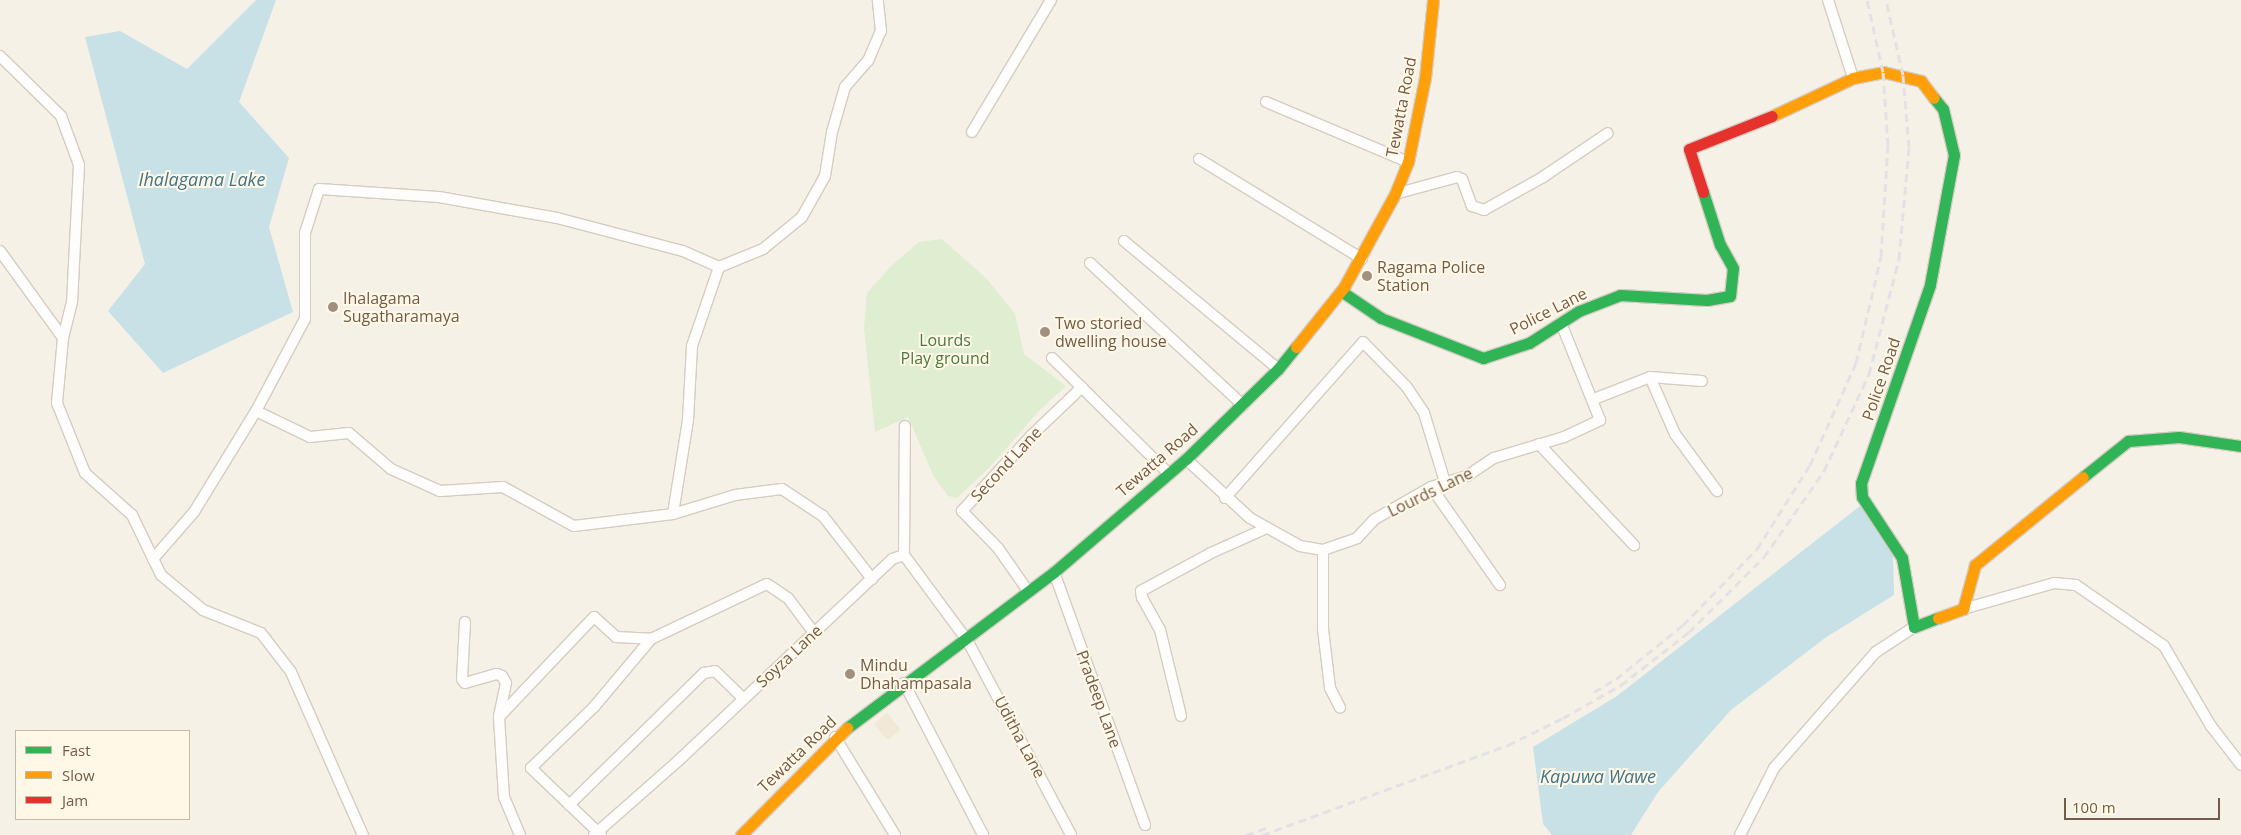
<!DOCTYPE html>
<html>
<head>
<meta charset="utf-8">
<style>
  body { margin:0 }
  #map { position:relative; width:2241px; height:835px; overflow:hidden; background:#f6f1e7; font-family:"Open Sans",sans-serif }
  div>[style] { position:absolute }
  .residential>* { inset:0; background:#f2e8d7 }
  .green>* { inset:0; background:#dfedd1 }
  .water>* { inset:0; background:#c8e1e6 }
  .roads { filter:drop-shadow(1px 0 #d5ccc2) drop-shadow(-1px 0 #d5ccc2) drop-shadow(0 1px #d5ccc2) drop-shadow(0 -1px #d5ccc2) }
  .street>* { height:10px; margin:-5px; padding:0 5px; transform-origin:5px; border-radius:5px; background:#fefdfb }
  .fast>* { height:11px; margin:-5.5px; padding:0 5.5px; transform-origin:5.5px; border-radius:5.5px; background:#30b455 }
  .slow>* { height:11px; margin:-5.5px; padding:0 5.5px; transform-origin:5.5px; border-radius:5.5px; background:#ff9f0a }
  .jam>* { height:11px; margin:-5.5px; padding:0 5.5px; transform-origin:5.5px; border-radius:5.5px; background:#e5322d }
  .rail>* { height:3px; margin-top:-1.5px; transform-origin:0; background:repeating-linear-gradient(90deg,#e4e1e4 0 8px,transparent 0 13px) }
  .dots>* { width:14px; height:14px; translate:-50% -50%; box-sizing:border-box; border:2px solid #fff8e7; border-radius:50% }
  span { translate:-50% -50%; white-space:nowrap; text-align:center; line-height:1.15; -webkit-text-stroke:4px #fff8e7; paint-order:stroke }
  .street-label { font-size:16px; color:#735b48 }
  .poi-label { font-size:16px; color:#735b48 }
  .left { translate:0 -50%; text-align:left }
  .park-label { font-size:16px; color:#4c7940 }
  .water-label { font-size:18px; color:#417587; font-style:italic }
  .legend { position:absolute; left:15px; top:730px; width:175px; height:90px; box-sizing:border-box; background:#fff8e7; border:1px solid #c7b9a7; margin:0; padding:6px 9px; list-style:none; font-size:15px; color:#735b48 }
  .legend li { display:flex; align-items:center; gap:10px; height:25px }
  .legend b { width:25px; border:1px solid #c7b9a7 }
  .scale { position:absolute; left:2064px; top:798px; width:156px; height:22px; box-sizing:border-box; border:2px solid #735b48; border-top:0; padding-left:6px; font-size:15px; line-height:18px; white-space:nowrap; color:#735b48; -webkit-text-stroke:4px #fff8e7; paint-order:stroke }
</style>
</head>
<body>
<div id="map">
  <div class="residential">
    <div style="clip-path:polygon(887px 713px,901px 730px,887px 740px,874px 724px)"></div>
  </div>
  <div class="green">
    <div style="clip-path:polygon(942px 239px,987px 279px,1015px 314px,1024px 354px,1066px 386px,1038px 412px,990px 467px,957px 498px,948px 496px,934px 477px,908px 417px,875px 432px,864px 328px,867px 293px,893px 264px,919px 242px)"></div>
  </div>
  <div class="water">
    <div style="clip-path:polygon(256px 0,276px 0,239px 102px,289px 158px,269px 227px,293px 312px,163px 373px,108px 311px,145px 264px,85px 37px,120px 31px,187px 69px)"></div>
    <div style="clip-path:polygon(1860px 506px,1893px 554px,1894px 595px,1825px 638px,1731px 710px,1658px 792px,1631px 835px,1552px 835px,1543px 824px,1533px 747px,1617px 696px)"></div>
  </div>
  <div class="roads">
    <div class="street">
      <div style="left:1828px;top:0;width:82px;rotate:72.2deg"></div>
      <div style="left:0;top:56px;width:86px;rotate:44.5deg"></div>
      <div style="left:61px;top:116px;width:52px;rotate:69.8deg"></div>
      <div style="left:79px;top:165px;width:137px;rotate:92.9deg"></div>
      <div style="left:72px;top:302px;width:37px;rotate:104deg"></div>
      <div style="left:1266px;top:102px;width:154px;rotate:22.9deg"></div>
      <div style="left:972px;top:132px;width:154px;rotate:-59.1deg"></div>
      <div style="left:1199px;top:159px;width:191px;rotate:31.5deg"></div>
      <div style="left:1395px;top:194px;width:64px;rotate:-15.3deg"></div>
      <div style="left:1457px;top:177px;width:5px;rotate:22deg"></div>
      <div style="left:1462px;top:179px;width:29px;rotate:70deg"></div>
      <div style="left:1472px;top:206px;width:13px;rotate:18deg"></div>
      <div style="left:1484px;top:210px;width:68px;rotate:-29.2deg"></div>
      <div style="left:1543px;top:177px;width:78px;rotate:-34.1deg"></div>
      <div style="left:1124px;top:241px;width:200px;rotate:39.7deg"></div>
      <div style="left:0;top:251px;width:107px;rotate:54.1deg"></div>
      <div style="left:63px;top:338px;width:65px;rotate:95.3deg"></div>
      <div style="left:57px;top:403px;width:75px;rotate:68.2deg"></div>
      <div style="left:85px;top:473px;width:63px;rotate:41.8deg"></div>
      <div style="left:132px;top:515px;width:67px;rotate:64.2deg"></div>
      <div style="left:161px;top:575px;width:55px;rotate:39.8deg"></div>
      <div style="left:203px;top:610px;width:62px;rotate:21.6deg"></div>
      <div style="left:261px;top:633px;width:49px;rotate:52.4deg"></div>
      <div style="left:291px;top:672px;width:178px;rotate:66.2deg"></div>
      <div style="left:1090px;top:263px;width:209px;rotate:42.9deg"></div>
      <div style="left:719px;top:267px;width:83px;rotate:108.9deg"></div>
      <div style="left:692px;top:346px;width:74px;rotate:93.1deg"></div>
      <div style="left:688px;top:420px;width:95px;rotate:99.1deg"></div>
      <div style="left:673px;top:514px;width:65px;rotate:-17deg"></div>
      <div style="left:735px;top:495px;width:47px;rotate:-7.3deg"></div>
      <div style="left:782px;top:489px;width:49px;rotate:33.4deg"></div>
      <div style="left:823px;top:516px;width:80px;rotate:52.1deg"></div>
      <div style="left:1052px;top:358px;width:162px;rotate:44.7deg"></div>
      <div style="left:1650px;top:377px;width:52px;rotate:4.4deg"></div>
      <div style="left:1594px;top:399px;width:60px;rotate:-21.4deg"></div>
      <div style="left:1650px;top:377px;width:62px;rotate:66.3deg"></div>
      <div style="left:1675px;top:434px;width:71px;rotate:53.6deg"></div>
      <div style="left:256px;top:411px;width:60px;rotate:25.7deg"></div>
      <div style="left:310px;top:437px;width:39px;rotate:-6deg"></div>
      <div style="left:349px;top:433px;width:55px;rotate:40.6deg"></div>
      <div style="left:391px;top:469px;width:54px;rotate:24.2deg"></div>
      <div style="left:440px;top:491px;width:63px;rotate:-3.6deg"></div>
      <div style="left:503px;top:487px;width:81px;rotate:28.8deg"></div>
      <div style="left:574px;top:526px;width:100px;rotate:-6.9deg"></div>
      <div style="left:1539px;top:444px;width:139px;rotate:46.8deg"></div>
      <div style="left:1186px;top:459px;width:87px;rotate:42.7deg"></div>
      <div style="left:1250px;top:518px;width:57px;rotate:29.2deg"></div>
      <div style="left:1300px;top:546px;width:23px;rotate:10deg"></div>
      <div style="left:1323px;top:550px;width:36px;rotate:-19deg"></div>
      <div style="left:1357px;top:538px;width:26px;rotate:-47deg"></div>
      <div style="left:1375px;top:519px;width:64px;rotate:-29.7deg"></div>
      <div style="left:1431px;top:487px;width:38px;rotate:-17deg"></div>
      <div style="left:1467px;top:476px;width:32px;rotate:-34deg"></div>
      <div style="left:1494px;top:458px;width:73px;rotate:-16.7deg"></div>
      <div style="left:1564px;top:437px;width:40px;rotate:-25deg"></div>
      <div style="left:1600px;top:420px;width:105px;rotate:-111.9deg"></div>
      <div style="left:1431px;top:487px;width:120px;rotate:54.9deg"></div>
      <div style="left:1225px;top:498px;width:208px;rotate:-48.5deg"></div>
      <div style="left:1363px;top:342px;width:62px;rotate:45.7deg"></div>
      <div style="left:1406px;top:386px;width:32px;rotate:56deg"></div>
      <div style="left:1424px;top:413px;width:72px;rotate:73.1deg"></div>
      <div style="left:1323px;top:550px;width:79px;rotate:90deg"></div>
      <div style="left:1323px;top:629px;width:59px;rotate:83.2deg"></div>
      <div style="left:1330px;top:688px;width:22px;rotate:63deg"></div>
      <div style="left:904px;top:555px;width:129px;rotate:-89.6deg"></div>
      <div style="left:153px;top:559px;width:62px;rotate:-48.9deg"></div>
      <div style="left:194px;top:512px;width:119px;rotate:-58.5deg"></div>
      <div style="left:256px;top:411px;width:104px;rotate:-62deg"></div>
      <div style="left:305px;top:319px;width:86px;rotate:-90deg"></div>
      <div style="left:305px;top:233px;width:46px;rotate:-72.3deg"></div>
      <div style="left:319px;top:189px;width:120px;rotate:3.8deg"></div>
      <div style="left:439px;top:197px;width:120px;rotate:10.1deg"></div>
      <div style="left:557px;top:218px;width:130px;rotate:14.7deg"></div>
      <div style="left:683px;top:251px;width:39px;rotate:24deg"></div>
      <div style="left:719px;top:267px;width:48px;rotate:-22.2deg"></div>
      <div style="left:763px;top:249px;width:50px;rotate:-39.4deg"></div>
      <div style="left:802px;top:217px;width:47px;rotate:-60.7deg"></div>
      <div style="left:825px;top:176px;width:45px;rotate:-81deg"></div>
      <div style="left:832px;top:132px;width:47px;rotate:-73.9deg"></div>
      <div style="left:845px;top:87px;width:35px;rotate:-49deg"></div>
      <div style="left:868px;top:61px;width:33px;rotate:-67deg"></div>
      <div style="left:881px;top:31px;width:31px;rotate:-96deg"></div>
      <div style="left:1054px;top:572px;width:269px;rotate:70.2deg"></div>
      <div style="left:1028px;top:591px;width:52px;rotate:-124.9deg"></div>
      <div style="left:998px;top:548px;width:52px;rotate:-134.2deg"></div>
      <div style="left:962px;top:511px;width:103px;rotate:-47.4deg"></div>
      <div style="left:1032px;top:435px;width:69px;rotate:-43.8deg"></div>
      <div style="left:1963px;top:609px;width:95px;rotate:-15.9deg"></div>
      <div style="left:2054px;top:583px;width:22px;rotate:5deg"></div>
      <div style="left:2076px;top:585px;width:107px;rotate:34.7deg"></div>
      <div style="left:2164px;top:646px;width:93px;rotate:59.6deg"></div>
      <div style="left:2211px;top:726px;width:49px;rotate:52.4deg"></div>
      <div style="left:465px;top:622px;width:57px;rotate:93deg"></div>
      <div style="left:462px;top:679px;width:5px;rotate:53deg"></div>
      <div style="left:465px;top:683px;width:33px;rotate:-16deg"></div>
      <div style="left:497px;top:674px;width:5px;rotate:22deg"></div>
      <div style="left:502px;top:676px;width:8px;rotate:60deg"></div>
      <div style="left:506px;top:683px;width:34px;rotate:102deg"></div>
      <div style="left:904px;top:683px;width:171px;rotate:62.5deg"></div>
      <div style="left:1181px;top:716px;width:89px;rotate:-103.7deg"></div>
      <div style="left:1160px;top:630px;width:37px;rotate:-119deg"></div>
      <div style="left:1142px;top:598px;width:7px;rotate:-98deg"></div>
      <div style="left:1141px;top:591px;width:80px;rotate:-28.5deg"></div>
      <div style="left:1211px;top:553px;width:61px;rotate:-24.1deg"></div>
      <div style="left:835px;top:737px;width:115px;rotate:58.5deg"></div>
      <div style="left:569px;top:805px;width:189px;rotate:-44.4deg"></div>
      <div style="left:704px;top:673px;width:11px;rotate:-10deg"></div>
      <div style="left:715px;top:671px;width:40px;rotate:44deg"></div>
      <div style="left:520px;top:835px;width:41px;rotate:-112.8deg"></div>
      <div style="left:504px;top:797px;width:80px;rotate:-93.6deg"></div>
      <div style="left:499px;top:717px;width:138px;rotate:-46.5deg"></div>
      <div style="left:594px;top:617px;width:30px;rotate:42deg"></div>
      <div style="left:616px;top:637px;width:35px;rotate:3deg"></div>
      <div style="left:594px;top:835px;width:112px;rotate:-41.4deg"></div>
      <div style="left:678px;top:761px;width:294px;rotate:-43.3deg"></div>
      <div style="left:892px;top:559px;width:13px;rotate:-18deg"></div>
      <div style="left:904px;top:555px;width:106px;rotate:53.5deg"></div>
      <div style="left:967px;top:640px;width:221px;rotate:61.9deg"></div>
      <div style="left:601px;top:835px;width:97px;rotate:-136.3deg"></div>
      <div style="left:531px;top:768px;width:88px;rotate:-44.1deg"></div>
      <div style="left:594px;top:707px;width:89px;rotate:-50deg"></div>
      <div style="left:651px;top:639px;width:128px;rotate:-25.4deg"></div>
      <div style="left:767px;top:584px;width:25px;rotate:34deg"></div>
      <div style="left:788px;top:598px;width:44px;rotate:53.4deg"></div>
      <div style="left:1740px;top:835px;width:75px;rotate:-63.1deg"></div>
      <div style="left:1774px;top:768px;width:154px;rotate:-48.7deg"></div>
      <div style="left:1876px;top:652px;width:45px;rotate:-33.3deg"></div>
    </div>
    <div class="fast">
      <div style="left:1934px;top:98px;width:14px;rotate:51deg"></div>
      <div style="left:1943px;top:109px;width:47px;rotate:76.6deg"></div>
      <div style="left:1954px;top:155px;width:132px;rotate:100.5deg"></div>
      <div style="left:1930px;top:285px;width:210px;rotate:109.2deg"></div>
      <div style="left:1861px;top:483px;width:14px;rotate:86deg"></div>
      <div style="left:1862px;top:497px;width:73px;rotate:56.7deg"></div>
      <div style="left:1902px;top:558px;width:70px;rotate:80.1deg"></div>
      <div style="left:1914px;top:627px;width:26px;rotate:-21deg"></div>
      <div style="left:1341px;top:291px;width:48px;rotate:34deg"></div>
      <div style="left:1381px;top:318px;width:110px;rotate:21.4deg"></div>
      <div style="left:1483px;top:358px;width:48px;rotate:-18.1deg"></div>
      <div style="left:1529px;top:343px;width:59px;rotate:-32.6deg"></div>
      <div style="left:1579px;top:311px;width:44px;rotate:-21.3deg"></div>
      <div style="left:1620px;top:295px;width:87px;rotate:3.3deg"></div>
      <div style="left:1707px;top:300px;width:23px;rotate:-10deg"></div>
      <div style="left:1730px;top:296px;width:28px;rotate:-84deg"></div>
      <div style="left:1733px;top:268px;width:26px;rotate:-119deg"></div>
      <div style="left:1720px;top:245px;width:56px;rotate:-107.8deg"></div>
      <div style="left:2083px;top:477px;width:58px;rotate:-38.7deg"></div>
      <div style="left:2128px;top:441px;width:51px;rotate:-4.5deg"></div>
      <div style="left:2179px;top:437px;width:63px;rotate:8.3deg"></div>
      <div style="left:847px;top:728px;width:259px;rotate:-37deg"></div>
      <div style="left:1054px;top:572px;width:174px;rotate:-40.6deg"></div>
      <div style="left:1186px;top:459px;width:129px;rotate:-44.4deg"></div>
      <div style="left:1278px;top:369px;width:28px;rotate:-51deg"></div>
    </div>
    <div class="slow">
      <div style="left:1772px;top:116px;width:89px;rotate:-25.1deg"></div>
      <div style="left:1853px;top:78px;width:31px;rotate:-11deg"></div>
      <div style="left:1883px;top:72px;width:39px;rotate:13deg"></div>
      <div style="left:1921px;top:81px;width:21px;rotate:53deg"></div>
      <div style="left:1296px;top:347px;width:77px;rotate:-51.3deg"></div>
      <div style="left:1344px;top:287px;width:106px;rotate:-61.3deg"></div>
      <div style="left:1395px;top:194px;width:35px;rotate:-68deg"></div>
      <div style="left:1408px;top:162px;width:86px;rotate:-78.6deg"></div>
      <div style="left:1425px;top:78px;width:78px;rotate:-84.1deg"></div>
      <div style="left:1938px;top:618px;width:27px;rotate:-20deg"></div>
      <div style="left:1963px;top:609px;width:46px;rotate:-74.7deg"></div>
      <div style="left:1975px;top:565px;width:139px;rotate:-39.2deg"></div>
      <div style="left:741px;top:835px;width:151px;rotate:-45.3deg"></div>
    </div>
    <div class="jam">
      <div style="left:1703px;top:192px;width:45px;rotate:-108deg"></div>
      <div style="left:1689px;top:149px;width:89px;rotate:-21.7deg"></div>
    </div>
  </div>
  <div class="rail">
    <div style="left:1594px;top:692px;width:26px;rotate:-31deg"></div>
    <div style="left:1616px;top:679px;width:86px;rotate:-38.9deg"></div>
    <div style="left:1683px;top:625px;width:106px;rotate:-45.8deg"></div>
    <div style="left:1757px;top:549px;width:99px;rotate:-57.8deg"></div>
    <div style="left:1810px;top:465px;width:112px;rotate:-65.7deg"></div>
    <div style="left:1856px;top:363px;width:110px;rotate:-76.8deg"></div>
    <div style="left:1881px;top:256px;width:111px;rotate:-86.4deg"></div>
    <div style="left:1888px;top:145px;width:73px;rotate:-93.9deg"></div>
    <div style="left:1883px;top:72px;width:74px;rotate:-102.5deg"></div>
    <div style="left:1246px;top:835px;width:24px;rotate:-19deg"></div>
    <div style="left:1262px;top:835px;width:262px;rotate:-20.1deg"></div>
    <div style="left:1508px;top:745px;width:61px;rotate:-26.1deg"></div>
    <div style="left:1563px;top:718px;width:67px;rotate:-29.6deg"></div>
    <div style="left:1621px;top:685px;width:86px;rotate:-37.9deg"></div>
    <div style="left:1689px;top:632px;width:106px;rotate:-45deg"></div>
    <div style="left:1764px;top:557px;width:105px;rotate:-55.1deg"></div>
    <div style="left:1824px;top:471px;width:107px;rotate:-65.1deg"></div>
    <div style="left:1869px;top:374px;width:119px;rotate:-75.4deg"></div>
    <div style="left:1899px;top:259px;width:112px;rotate:-84.9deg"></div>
    <div style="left:1909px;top:147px;width:72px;rotate:-94.8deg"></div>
    <div style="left:1903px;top:75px;width:77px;rotate:-102.8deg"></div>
  </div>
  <div class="dots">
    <div style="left:1367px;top:276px;background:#a19080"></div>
    <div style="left:333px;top:307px;background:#a19080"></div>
    <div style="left:1045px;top:332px;background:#a19080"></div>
    <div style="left:850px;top:674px;background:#a19080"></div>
  </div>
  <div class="street-label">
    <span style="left:1401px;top:107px;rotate:-79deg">Tewatta Road</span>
    <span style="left:1548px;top:311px;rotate:-27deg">Police Lane</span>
    <span style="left:1881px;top:379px;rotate:-71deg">Police Road</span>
    <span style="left:1157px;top:460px;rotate:-41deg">Tewatta Road</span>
    <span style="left:1006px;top:464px;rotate:-47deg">Second Lane</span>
    <span style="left:1430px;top:492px;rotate:-26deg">Lourds Lane</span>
    <span style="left:789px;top:656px;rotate:-43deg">Soyza Lane</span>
    <span style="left:1099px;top:699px;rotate:70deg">Pradeep Lane</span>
    <span style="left:1020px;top:737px;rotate:62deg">Uditha Lane</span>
    <span style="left:797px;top:754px;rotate:-44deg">Tewatta Road</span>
  </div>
  <div class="poi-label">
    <span class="left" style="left:1377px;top:276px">Ragama Police<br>Station</span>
    <span class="left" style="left:343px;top:307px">Ihalagama<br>Sugatharamaya</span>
    <span class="left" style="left:1055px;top:332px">Two storied<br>dwelling house</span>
    <span class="left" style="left:860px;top:674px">Mindu<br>Dhahampasala</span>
  </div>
  <div class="park-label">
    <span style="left:945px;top:349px">Lourds<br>Play ground</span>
  </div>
  <div class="water-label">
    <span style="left:202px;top:179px">Ihalagama Lake</span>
    <span style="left:1598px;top:776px">Kapuwa Wawe</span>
  </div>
  <ul class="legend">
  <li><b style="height:6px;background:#30b455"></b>Fast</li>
  <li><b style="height:6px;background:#ff9f0a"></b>Slow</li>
  <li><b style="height:6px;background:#e5322d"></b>Jam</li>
  </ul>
  <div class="scale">100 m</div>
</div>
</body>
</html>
